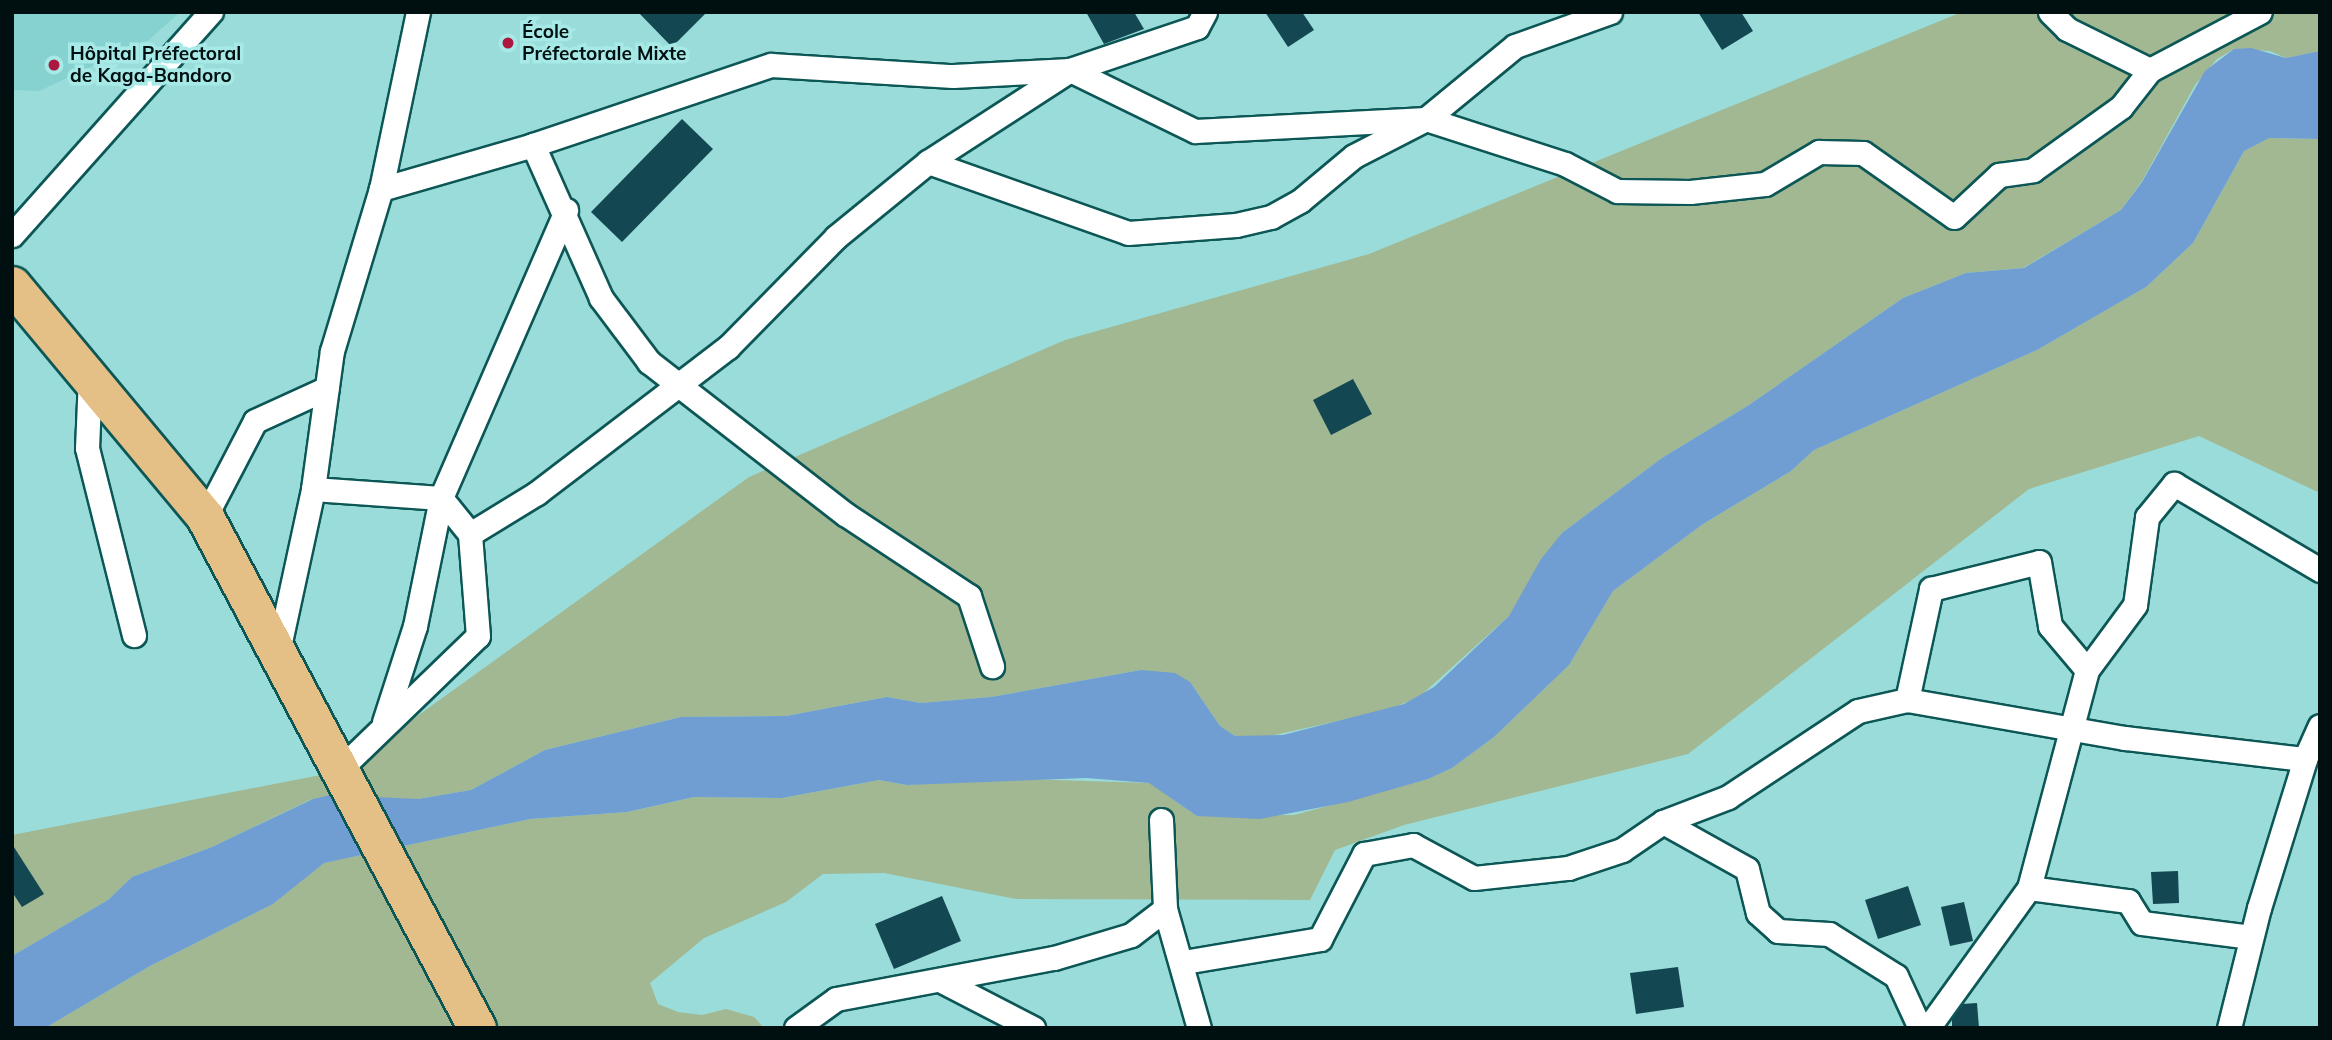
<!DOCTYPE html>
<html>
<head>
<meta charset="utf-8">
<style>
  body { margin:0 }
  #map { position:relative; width:2332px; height:1040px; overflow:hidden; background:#9adcda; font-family:Mulish,sans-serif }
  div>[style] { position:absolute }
  .built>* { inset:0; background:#85d2d0 }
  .green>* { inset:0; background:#a1b892 }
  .water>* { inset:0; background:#709dd2 }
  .building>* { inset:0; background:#134751 }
  .roads { filter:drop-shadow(2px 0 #0c5756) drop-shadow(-2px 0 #0c5756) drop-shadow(0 2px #0c5756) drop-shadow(0 -2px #0c5756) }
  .minor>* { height:23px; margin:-11.5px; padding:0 11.5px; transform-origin:11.5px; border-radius:11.5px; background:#fff }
  .primary>* { height:37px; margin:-18.5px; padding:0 18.5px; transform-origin:18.5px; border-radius:18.5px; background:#e4bf86 }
  .dots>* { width:19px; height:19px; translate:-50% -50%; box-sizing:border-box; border:4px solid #a6e9e7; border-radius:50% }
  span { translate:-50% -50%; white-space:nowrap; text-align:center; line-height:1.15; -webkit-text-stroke:7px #a6e9e7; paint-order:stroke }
  .poi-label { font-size:19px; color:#000f0f; font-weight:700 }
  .left { translate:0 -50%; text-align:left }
  .frame { position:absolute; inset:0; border:14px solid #000f0f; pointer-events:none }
</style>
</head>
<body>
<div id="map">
  <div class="built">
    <div style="clip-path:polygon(12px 12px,180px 12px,149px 40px,39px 91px,12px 90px)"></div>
  </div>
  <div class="green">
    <div style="clip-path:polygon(1962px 12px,2320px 12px,2320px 51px,2286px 58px,2270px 51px,2234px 49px,2217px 59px,2195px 85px,2142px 181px,2121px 210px,2023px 268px,1966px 273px,1903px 298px,1749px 405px,1662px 458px,1562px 533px,1509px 616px,1419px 697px,1387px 710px,1265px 737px,1235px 736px,1220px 726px,1190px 682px,1141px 670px,991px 697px,921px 703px,887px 697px,786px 716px,681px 717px,545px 750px,471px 790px,418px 799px,312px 799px,212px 847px,132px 877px,108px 900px,12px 956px,12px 835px,341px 771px,749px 477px,1065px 340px,1369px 254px)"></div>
    <div style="clip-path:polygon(2268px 138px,2320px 139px,2320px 493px,2199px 436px,2029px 489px,1688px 754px,1404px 825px,1335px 850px,1310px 900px,1016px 899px,884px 873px,823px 874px,786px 902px,704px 938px,650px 983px,658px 1004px,678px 1012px,702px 1015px,726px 1009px,754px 1017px,764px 1028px,45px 1028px,150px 966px,273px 904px,323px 863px,530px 819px,627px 812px,694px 797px,782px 798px,879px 780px,907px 785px,993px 778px,1150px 783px,1197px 816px,1294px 815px,1428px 779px,1452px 768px,1494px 737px,1569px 665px,1613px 591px,1703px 524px,1791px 471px,1814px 450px,2037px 350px,2146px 287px,2193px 243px,2244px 151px)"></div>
  </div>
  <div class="water">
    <div style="clip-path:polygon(2251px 48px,2286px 58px,2320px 51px,2320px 139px,2269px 138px,2244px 151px,2193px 243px,2146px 287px,2037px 350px,1814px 450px,1791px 471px,1703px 524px,1613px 591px,1569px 665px,1494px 737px,1452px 768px,1428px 779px,1348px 802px,1260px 819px,1197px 816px,1149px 783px,1086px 778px,907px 785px,879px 780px,782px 798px,694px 797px,627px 812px,530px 819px,324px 863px,273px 904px,150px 966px,45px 1028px,12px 1028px,12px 956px,108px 900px,132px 877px,212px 847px,313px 799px,331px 795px,418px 799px,471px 790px,545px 750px,681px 717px,786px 716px,887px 697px,921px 703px,991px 697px,1141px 670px,1175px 673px,1190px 682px,1220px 726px,1235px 736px,1283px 735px,1404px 704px,1434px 687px,1509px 616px,1541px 559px,1562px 533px,1662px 458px,1749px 405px,1903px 298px,1966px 273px,2024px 268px,2121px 210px,2142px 182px,2205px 71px,2234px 49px)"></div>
  </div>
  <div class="building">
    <div style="clip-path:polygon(638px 12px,707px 12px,672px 47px)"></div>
    <div style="clip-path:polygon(1086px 12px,1134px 12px,1144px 29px,1104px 44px)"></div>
    <div style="clip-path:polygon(1265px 12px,1302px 12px,1314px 30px,1288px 47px)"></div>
    <div style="clip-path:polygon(1698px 12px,1741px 12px,1753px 31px,1722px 50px)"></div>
    <div style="clip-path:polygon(682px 119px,713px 149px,622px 242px,591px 212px)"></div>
    <div style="clip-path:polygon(1353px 379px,1372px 414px,1331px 435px,1313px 400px)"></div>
    <div style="clip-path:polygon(12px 844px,44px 894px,22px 907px,12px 892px)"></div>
    <div style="clip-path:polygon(2178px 871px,2179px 903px,2153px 904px,2151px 872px)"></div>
    <div style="clip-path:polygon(1908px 886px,1921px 925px,1878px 939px,1865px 900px)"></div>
    <div style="clip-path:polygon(942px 896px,961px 941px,894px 969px,875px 924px)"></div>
    <div style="clip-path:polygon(1964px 902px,1973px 941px,1950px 946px,1941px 907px)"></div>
    <div style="clip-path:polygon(1678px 967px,1684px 1007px,1636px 1014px,1630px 973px)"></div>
    <div style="clip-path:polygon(1977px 1003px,1979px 1028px,1952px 1028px,1952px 1019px,1962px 1004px)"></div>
  </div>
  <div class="roads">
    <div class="minor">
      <div style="left:2050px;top:12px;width:24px;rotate:45deg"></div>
      <div style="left:2067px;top:29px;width:93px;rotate:26.3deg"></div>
      <div style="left:2150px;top:70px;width:124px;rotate:-27.8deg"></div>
      <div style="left:533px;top:145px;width:167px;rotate:66deg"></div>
      <div style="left:601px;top:298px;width:80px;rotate:53.1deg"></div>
      <div style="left:649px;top:362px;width:248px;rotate:37.8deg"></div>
      <div style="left:845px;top:514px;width:149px;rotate:33.5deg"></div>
      <div style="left:969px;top:596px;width:74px;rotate:71.8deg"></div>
      <div style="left:928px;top:162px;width:212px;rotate:19.5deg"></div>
      <div style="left:1128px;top:233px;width:108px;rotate:-4.2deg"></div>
      <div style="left:1236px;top:225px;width:36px;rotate:-13deg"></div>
      <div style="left:1271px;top:217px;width:33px;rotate:-29deg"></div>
      <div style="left:1300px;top:201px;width:70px;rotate:-39.8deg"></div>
      <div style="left:1354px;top:156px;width:81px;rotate:-27.2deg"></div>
      <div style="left:1426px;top:119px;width:115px;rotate:-39.4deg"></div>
      <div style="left:1515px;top:46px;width:101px;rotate:-19.7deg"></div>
      <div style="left:381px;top:189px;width:158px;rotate:-16.1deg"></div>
      <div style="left:533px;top:145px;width:251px;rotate:-18.6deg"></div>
      <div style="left:771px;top:65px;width:182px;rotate:3.5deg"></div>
      <div style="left:953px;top:76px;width:117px;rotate:-2.9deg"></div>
      <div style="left:1070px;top:70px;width:139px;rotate:26deg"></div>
      <div style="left:1195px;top:131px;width:231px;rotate:-3deg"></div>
      <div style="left:1426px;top:119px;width:146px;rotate:17.9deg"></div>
      <div style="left:1565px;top:164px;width:59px;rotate:27.4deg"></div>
      <div style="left:1617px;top:191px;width:73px;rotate:0.8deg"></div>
      <div style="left:1690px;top:192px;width:75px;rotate:-6.1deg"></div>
      <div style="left:1765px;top:184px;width:63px;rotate:-30.7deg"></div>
      <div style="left:1819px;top:152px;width:44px;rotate:1.3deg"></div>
      <div style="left:1863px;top:153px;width:111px;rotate:35.1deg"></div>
      <div style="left:1954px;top:217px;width:62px;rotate:-43deg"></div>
      <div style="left:1999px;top:175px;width:34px;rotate:-8deg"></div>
      <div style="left:2033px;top:170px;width:108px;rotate:-35.6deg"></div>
      <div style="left:2121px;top:107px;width:47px;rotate:-51.9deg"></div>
      <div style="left:12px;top:235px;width:299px;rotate:-48.3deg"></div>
      <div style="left:90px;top:377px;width:71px;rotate:92.4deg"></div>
      <div style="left:87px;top:448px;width:193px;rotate:75.9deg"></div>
      <div style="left:313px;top:489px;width:128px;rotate:4deg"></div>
      <div style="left:441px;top:498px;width:46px;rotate:51.1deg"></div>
      <div style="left:205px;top:517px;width:108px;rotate:-62.5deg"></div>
      <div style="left:255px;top:421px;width:79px;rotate:-24.6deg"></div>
      <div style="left:277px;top:656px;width:171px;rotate:-77.8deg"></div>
      <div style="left:313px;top:489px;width:139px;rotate:-82.2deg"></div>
      <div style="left:332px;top:351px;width:169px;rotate:-73.2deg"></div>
      <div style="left:381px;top:189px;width:181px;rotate:-78.2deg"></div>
      <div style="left:1907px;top:700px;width:114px;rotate:-77.8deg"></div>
      <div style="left:1931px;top:589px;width:111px;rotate:-14deg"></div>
      <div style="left:2039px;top:562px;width:65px;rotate:80.2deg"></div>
      <div style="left:2050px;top:626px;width:57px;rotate:49.9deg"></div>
      <div style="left:384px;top:722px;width:101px;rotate:-72.1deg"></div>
      <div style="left:415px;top:626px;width:131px;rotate:-78.5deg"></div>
      <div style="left:441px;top:498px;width:314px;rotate:-66.5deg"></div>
      <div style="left:338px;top:771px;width:194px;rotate:-44deg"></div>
      <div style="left:478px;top:636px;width:102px;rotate:-94.5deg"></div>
      <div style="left:470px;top:534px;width:79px;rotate:-31.5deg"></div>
      <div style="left:537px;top:493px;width:240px;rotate:-37.4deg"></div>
      <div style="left:728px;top:347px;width:154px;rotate:-45.5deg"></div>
      <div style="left:836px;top:237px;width:119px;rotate:-39.2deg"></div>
      <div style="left:928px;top:162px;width:169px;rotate:-32.9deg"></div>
      <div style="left:1070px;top:70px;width:134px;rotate:-18.7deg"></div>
      <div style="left:1197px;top:27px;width:17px;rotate:-62deg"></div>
      <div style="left:1161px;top:820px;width:89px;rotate:87.4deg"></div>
      <div style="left:1165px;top:909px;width:124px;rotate:74.1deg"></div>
      <div style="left:1663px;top:822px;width:96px;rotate:29.2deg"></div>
      <div style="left:1747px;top:869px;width:45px;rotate:76deg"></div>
      <div style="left:1758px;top:913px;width:27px;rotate:42deg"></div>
      <div style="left:1778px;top:931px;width:51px;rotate:3.4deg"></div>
      <div style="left:1829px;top:934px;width:79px;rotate:32.1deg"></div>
      <div style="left:1896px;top:976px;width:57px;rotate:65.2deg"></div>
      <div style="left:2029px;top:888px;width:100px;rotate:7.5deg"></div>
      <div style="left:2128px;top:901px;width:26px;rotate:58deg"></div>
      <div style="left:2142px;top:923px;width:110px;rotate:7.3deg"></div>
      <div style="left:1184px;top:962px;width:138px;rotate:-9.6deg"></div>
      <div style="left:1320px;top:939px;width:96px;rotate:-62.6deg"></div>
      <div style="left:1364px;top:854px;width:50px;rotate:-10.4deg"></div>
      <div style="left:1413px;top:845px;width:69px;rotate:28.4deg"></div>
      <div style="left:1474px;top:878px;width:95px;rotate:-6.1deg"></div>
      <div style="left:1568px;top:868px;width:57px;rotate:-18.4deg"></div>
      <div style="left:1622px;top:850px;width:50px;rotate:-34.3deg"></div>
      <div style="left:1663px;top:822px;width:70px;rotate:-21deg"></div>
      <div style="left:1728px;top:797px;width:156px;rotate:-33.5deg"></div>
      <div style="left:1858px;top:711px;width:50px;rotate:-12.7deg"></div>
      <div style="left:1907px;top:700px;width:221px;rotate:9.9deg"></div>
      <div style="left:2125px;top:738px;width:181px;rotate:6.7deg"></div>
      <div style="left:940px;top:980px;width:105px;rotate:27.3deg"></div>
      <div style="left:796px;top:1028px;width:49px;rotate:-35.9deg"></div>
      <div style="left:836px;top:999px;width:222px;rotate:-10.7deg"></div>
      <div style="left:1054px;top:958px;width:80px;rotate:-16.6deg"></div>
      <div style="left:1131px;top:935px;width:43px;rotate:-37.4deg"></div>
      <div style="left:1928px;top:1028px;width:173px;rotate:-54.2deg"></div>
      <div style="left:2029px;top:888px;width:226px;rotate:-75.1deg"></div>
      <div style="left:2087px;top:670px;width:81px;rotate:-53.6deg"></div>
      <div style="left:2135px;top:605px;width:89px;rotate:-82.2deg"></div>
      <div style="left:2147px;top:517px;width:43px;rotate:-50.7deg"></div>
      <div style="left:2174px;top:484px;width:169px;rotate:30.5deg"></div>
      <div style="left:2229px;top:1028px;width:124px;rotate:-76deg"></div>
      <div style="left:2259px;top:908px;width:156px;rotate:-72.8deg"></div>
      <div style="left:2305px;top:759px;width:36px;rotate:-66deg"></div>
    </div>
    <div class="primary">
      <div style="left:12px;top:285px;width:302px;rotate:50.2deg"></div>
      <div style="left:205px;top:517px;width:579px;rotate:61.97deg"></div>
    </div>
  </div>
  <div class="dots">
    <div style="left:508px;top:43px;background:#ac173f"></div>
    <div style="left:54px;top:65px;background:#ac173f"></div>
  </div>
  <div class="poi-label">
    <span class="left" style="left:522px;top:43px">École<br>Préfectorale Mixte</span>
    <span class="left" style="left:70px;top:65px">Hôpital Préfectoral<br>de Kaga-Bandoro</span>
  </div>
  <div class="frame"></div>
</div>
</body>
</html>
